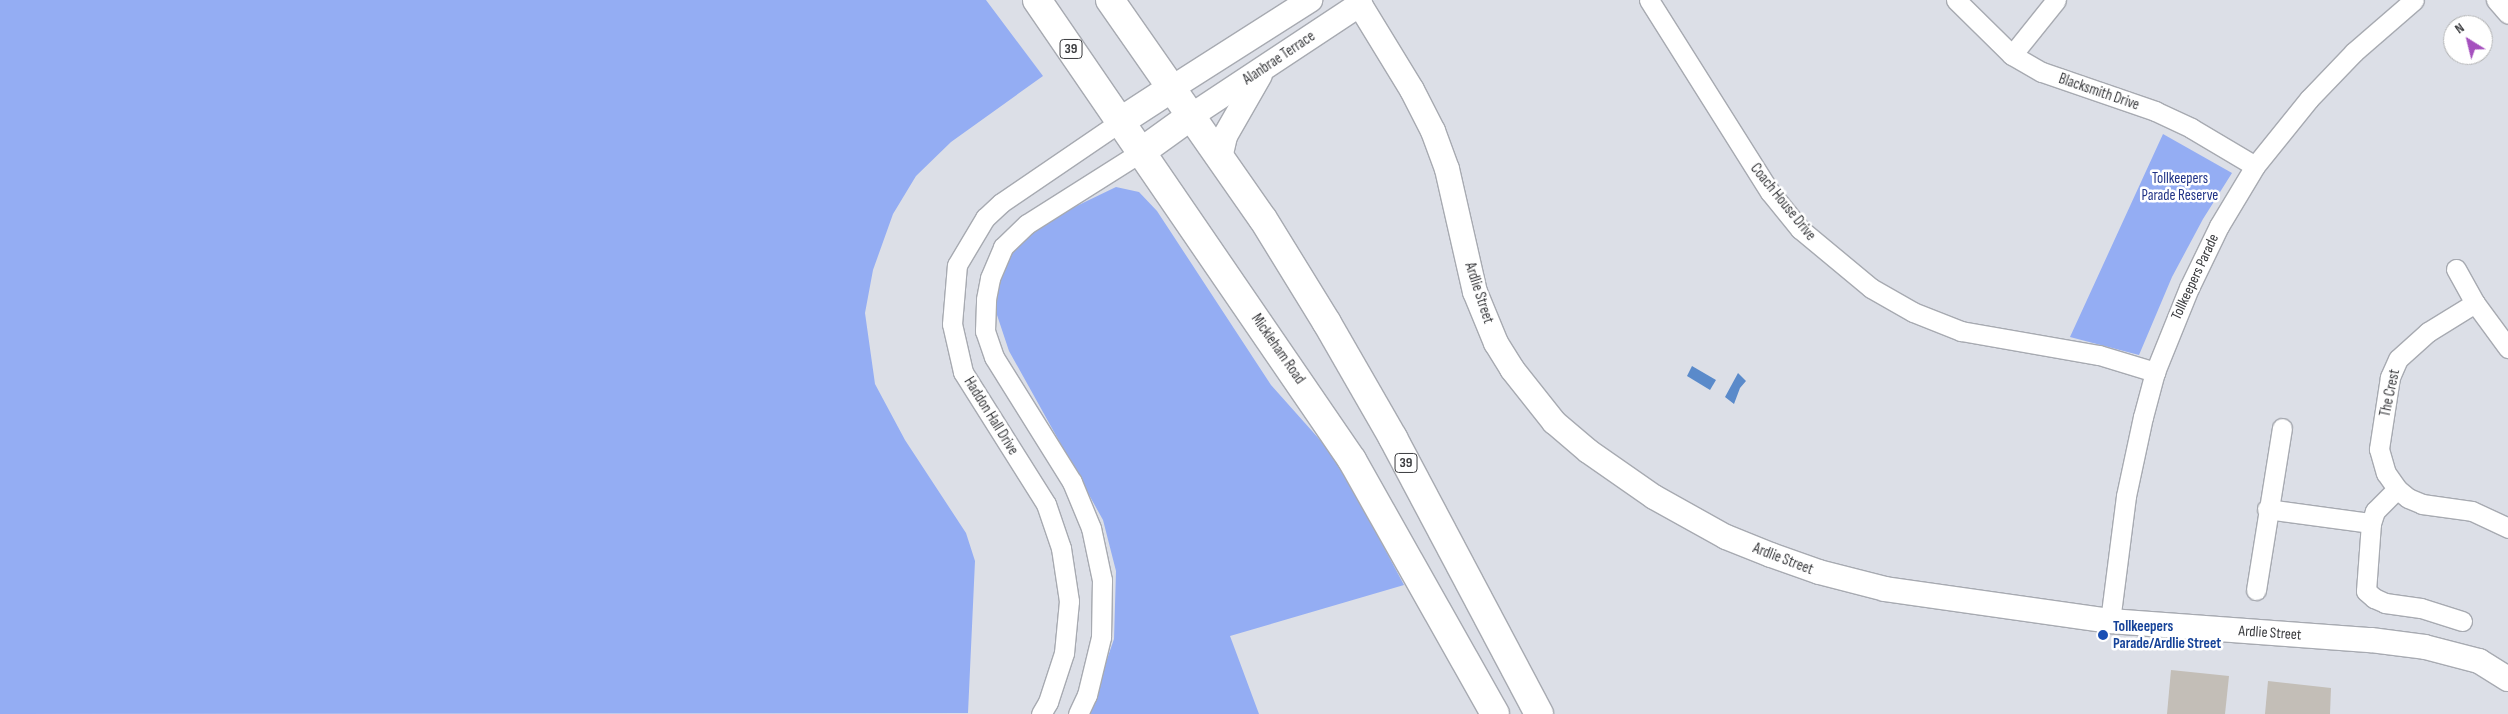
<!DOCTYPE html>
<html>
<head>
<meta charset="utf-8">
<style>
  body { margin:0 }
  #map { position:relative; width:2508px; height:714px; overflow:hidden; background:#dcdfe7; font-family:"Sofia Sans Condensed",sans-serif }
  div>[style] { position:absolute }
  .green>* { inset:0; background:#94adf3 }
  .water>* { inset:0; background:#5a8aca }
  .building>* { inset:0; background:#c3beb7 }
  .roads { filter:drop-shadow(1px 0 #a7aab1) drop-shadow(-1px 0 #a7aab1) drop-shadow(0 1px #a7aab1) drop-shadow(0 -1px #a7aab1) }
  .minor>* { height:19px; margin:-9.5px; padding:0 9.5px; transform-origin:9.5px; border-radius:9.5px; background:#fff }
  .tertiary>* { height:24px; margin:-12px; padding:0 12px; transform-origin:12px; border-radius:12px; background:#fff }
  .primary>* { height:28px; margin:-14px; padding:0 14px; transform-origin:14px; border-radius:14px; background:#fff }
  .dots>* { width:14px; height:14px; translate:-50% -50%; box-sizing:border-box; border:2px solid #fff; border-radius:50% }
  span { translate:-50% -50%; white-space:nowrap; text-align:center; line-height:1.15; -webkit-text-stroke:5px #fff; paint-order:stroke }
  .shield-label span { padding:1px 4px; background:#fff; border:1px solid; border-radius:4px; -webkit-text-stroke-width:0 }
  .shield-label { font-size:14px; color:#3a3b3e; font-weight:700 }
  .street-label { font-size:15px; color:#3a3b3e }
  .park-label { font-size:15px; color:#213386 }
  .transit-label { font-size:15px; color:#164399; font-weight:700 }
  .left { translate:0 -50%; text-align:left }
  .north { position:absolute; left:2443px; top:15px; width:50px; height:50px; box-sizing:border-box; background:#fff; border:1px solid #b0b1b2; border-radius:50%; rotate:324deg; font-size:14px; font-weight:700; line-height:20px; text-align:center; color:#3a3b3e }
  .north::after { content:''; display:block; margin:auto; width:18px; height:22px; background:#a550be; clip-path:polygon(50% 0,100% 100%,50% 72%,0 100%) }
</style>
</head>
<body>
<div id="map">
  <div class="green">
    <div style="clip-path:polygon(0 0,986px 0,1043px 76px,951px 142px,916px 176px,893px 214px,873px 270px,865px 313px,875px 384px,905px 440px,966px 533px,975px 561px,968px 713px,0 714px)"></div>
    <div style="clip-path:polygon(2163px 134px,2232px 173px,2203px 219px,2172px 277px,2139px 355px,2070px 337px)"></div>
    <div style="clip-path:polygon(1116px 187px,1139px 192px,1157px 211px,1271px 385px,1337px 459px,1404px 585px,1230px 636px,1259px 714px,1088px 714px,1114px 639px,1116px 571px,1103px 520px,1009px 351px,996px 312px,999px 279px,1013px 248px,1033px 227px)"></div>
  </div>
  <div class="water">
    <div style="clip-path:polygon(1692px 366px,1716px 380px,1710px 390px,1687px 376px)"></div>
    <div style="clip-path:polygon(1738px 373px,1746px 381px,1740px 388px,1734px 404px,1725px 397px)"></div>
  </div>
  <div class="building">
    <div style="clip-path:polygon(2171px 670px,2229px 676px,2225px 714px,2167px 714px)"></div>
    <div style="clip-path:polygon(2268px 681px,2331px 688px,2330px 714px,2265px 714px)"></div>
  </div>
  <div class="roads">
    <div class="minor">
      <div style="left:1649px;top:0;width:227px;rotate:57.8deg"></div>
      <div style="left:1770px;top:192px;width:48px;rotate:51deg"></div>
      <div style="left:1800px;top:229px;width:92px;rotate:39.7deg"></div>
      <div style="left:1871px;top:288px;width:48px;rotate:29.7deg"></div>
      <div style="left:1913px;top:312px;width:52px;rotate:21.6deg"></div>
      <div style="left:1961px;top:331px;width:140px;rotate:9.9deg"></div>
      <div style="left:2099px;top:355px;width:59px;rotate:16.9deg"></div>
      <div style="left:1956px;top:0;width:78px;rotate:44.5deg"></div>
      <div style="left:2012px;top:55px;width:34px;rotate:30deg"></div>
      <div style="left:2042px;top:72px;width:120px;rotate:19deg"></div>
      <div style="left:2155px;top:111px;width:40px;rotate:25deg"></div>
      <div style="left:2191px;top:128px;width:74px;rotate:30.7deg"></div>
      <div style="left:2496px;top:0;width:18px;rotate:49deg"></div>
      <div style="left:2012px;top:55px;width:70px;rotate:-51.3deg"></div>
      <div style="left:2456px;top:269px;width:39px;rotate:61deg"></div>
      <div style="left:2475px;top:303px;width:56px;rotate:53.7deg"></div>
      <div style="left:2475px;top:303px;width:55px;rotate:148.3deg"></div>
      <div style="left:2428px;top:332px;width:40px;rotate:138deg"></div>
      <div style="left:2398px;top:359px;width:20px;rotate:114deg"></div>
      <div style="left:2390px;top:377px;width:73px;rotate:98.7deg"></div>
      <div style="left:2379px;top:449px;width:25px;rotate:74deg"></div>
      <div style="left:2386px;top:473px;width:19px;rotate:55deg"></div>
      <div style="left:2397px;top:489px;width:14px;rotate:39deg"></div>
      <div style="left:2408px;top:498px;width:15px;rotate:23deg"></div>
      <div style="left:2422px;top:504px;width:50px;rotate:8deg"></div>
      <div style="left:2472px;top:511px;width:40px;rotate:25deg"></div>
      <div style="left:2397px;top:489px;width:31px;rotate:135deg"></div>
      <div style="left:2375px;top:511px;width:13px;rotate:108deg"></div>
      <div style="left:2371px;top:523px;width:68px;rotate:94.2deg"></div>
      <div style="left:2366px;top:591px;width:11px;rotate:41deg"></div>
      <div style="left:2374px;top:598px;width:12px;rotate:24deg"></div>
      <div style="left:2385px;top:603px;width:36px;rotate:8deg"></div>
      <div style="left:2421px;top:608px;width:43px;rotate:17.6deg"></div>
      <div style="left:2267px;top:509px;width:105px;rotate:7.7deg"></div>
      <div style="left:2256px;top:590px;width:164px;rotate:-80.9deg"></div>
      <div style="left:2110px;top:621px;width:126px;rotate:-82.7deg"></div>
      <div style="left:2126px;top:496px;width:81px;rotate:-77.9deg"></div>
      <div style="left:2143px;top:417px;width:47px;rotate:-75.1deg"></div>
      <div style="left:2155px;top:372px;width:91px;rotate:-68deg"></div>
      <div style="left:2189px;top:288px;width:69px;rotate:-64.2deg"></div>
      <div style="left:2219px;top:226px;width:70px;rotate:-59deg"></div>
      <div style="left:2255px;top:166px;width:86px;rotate:-51.1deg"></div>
      <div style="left:2309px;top:99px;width:65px;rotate:-46.2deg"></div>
      <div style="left:2354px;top:52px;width:79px;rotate:-40.9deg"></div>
      <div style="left:1041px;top:714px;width:14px;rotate:-60deg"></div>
      <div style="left:1048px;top:702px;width:52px;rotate:-71.9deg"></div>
      <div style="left:1064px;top:653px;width:52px;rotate:-84.5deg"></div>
      <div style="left:1069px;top:601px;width:54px;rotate:-98.6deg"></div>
      <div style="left:1061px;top:548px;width:46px;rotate:-108.8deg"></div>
      <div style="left:1046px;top:504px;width:156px;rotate:-122.2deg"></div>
      <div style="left:963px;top:372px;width:49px;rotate:-102.9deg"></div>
      <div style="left:952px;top:324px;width:59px;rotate:-85.2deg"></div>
      <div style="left:957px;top:265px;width:55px;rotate:-59.2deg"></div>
      <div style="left:985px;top:218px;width:22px;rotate:-43deg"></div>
      <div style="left:1001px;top:203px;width:145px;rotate:-34.3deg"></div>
      <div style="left:1078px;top:714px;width:21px;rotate:-65deg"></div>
      <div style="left:1087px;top:695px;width:60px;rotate:-76.4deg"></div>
      <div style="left:1101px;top:637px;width:57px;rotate:-89deg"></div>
      <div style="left:1102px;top:580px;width:53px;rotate:-101.9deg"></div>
      <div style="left:1091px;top:528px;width:50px;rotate:-112.4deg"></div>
      <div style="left:1072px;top:482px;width:147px;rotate:-122deg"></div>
      <div style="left:994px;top:357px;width:28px;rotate:-109deg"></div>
      <div style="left:985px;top:331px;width:32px;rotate:-88deg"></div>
      <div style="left:986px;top:299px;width:21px;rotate:-79deg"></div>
      <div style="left:990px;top:278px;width:34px;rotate:-67deg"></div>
      <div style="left:1003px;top:247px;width:33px;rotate:-44deg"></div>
      <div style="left:1027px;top:224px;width:135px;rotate:-32.3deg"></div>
    </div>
    <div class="tertiary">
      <div style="left:1357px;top:0;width:105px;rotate:58.6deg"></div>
      <div style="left:1412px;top:90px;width:46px;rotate:62.9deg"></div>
      <div style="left:1433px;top:131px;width:40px;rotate:69.8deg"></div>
      <div style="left:1447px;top:169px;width:126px;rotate:77.2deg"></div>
      <div style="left:1475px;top:292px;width:55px;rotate:67.6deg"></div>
      <div style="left:1496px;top:343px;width:31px;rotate:58deg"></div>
      <div style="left:1512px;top:369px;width:68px;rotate:51.6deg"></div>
      <div style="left:1554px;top:422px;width:45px;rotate:40.5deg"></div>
      <div style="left:1588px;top:451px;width:80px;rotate:34.9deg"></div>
      <div style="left:1654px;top:497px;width:82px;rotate:29.1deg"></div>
      <div style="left:1726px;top:537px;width:48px;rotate:21.8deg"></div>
      <div style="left:1771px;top:555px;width:51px;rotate:19.5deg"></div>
      <div style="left:1819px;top:572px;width:68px;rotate:14.4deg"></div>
      <div style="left:1885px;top:589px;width:227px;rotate:8.1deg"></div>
      <div style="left:2110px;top:621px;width:262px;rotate:4.2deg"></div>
      <div style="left:2371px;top:640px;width:54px;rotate:7.4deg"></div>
      <div style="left:2425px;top:647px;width:56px;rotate:14.5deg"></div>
      <div style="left:2479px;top:661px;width:34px;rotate:32deg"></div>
      <div style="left:1172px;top:88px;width:164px;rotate:-32.5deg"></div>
      <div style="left:1191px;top:116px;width:203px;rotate:-33.5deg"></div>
      <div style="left:1220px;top:158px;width:23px;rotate:-77deg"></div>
      <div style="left:1225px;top:136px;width:70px;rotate:-60.2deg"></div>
    </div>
    <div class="primary">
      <div style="left:1037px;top:0;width:558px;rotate:55.6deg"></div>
      <div style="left:1352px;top:460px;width:291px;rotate:60.6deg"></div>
      <div style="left:1110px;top:0;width:267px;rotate:55.1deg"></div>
      <div style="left:1263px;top:219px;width:122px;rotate:58.4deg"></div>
      <div style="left:1327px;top:323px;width:133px;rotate:60.1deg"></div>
      <div style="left:1393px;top:438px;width:312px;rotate:62.1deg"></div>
      <div style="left:1121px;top:121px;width:61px;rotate:-32.9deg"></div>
      <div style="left:1141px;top:152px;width:62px;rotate:-35.8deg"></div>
    </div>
  </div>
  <div class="dots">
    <div style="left:2103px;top:635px;background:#1a4fb4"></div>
  </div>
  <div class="shield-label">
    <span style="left:1071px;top:49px">39</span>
    <span style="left:1406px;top:463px">39</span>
  </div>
  <div class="street-label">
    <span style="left:1279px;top:58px;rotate:-34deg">Alanbrae Terrace</span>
    <span style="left:2099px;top:92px;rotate:19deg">Blacksmith Drive</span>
    <span style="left:1783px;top:202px;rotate:51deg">Coach House Drive</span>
    <span style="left:2195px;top:277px;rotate:-65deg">Tollkeepers Parade</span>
    <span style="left:1479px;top:293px;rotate:72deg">Ardlie Street</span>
    <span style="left:1278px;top:349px;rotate:55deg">Mickleham Road</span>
    <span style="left:2390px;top:393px;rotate:-78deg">The Crest</span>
    <span style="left:991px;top:416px;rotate:58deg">Haddon Hall Drive</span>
    <span style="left:1783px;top:559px;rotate:21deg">Ardlie Street</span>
    <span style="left:2270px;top:633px;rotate:4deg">Ardlie Street</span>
  </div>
  <div class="park-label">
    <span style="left:2180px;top:187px">Tollkeepers<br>Parade Reserve</span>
  </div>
  <div class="transit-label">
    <span class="left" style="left:2113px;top:635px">Tollkeepers<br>Parade/Ardlie Street</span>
  </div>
  <div class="north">N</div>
</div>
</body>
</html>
